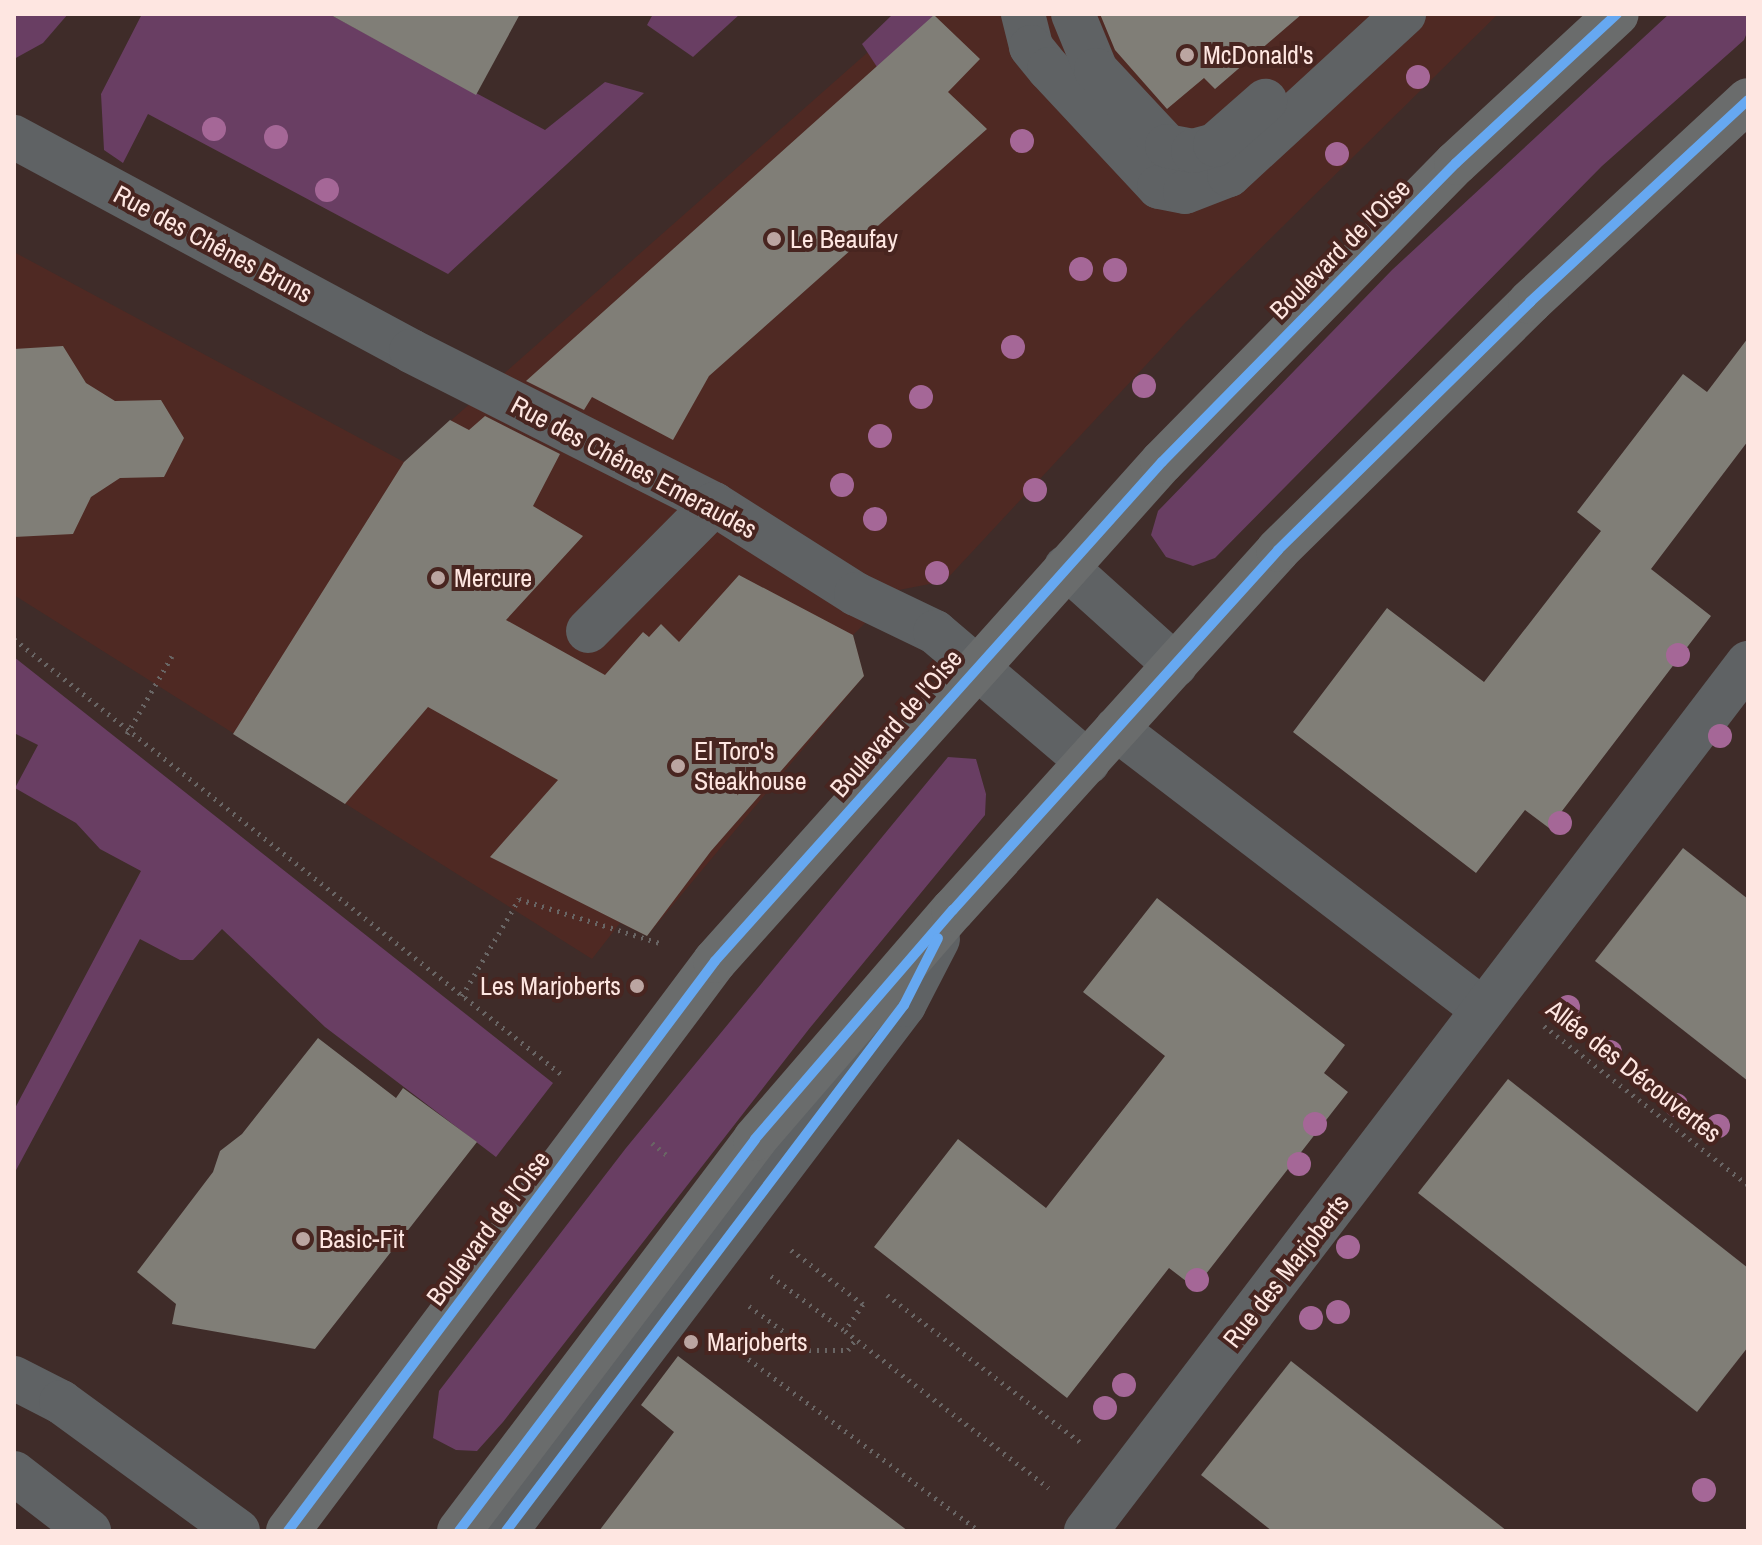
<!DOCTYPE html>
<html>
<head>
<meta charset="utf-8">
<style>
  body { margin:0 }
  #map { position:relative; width:1762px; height:1545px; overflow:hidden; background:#3f2c29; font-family:"Archivo Narrow",sans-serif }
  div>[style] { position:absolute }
  .built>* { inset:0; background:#4f2923 }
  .green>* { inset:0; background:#693e63 }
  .building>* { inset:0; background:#807e77 }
  .path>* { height:5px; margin-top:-2.5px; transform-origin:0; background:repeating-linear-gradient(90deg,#696564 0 2px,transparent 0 8px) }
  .minor>* { height:44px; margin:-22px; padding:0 22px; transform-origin:22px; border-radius:22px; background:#5f6264 }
  .major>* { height:44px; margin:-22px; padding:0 22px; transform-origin:22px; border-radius:22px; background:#6a6c6c }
  .cycleway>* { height:10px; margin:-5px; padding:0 5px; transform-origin:5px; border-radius:5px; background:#66a8f1 }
  .trees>* { width:24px; height:24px; margin:-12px; border-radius:50%; background:#a56797 }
  .dots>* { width:22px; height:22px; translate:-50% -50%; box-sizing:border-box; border:4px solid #482520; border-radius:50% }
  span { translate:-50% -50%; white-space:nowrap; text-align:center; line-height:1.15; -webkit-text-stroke:8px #482520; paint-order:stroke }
  .poi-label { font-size:26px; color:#fee6e1 }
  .left { translate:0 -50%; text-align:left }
  .right { translate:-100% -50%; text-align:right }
  .street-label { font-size:26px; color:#fee6e1 }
  .frame { position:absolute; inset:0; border:16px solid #fee6e1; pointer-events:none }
</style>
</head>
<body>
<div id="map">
  <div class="built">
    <div style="clip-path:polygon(911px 14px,1498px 14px,1186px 322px,945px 581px,899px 590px,853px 635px,864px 676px,647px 936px,620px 923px,592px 959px,14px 595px,14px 252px,404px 462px)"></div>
  </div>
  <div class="green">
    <div style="clip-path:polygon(14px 14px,68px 14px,43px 43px,14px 59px)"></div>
    <div style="clip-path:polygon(142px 14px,329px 14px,545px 130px,605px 82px,644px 93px,448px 274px,148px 114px,123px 163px,104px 150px,101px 94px)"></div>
    <div style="clip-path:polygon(653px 14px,740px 14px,693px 57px,647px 25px)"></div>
    <div style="clip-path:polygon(893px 14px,937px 14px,877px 67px,862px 44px)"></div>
    <div style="clip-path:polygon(1669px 14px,1748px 14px,1748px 30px,1744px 40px,1602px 166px,1215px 558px,1193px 566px,1166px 557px,1151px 535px,1158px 511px,1392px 270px)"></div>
    <div style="clip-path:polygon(14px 657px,553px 1083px,496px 1157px,325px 1027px,222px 929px,193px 960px,180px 960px,140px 939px,14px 1174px,14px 1110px,141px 871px,100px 849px,76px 823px,15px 788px,38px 745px,14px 733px)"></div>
    <div style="clip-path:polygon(948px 757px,976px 759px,986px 794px,985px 815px,809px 1029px,503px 1422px,477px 1451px,456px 1450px,433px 1438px,439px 1391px,626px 1148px)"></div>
  </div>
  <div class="building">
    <div style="clip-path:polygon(329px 14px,520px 14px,476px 95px)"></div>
    <div style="clip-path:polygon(1100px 14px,1302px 14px,1215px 89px,1204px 78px,1167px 109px,1115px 50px)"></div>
    <div style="clip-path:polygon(934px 15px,980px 59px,948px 92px,987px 129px,709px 376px,673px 440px,592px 397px,584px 410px,526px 381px)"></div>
    <div style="clip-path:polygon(1748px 338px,1748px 441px,1651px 569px,1711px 616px,1549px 828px,1525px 810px,1476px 873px,1293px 732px,1387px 608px,1484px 682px,1601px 531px,1577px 512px,1683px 374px,1707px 392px)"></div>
    <div style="clip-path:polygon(63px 346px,86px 383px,115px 401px,161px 400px,184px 438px,164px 477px,120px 478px,91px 497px,73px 534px,14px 537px,14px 349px)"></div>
    <div style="clip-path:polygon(485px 416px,560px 454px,533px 506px,583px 536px,506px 620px,605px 675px,643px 632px,649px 637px,661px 624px,679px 642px,739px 575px,853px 635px,864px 676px,711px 851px,647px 936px,490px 857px,558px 780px,428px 707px,345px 804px,233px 734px,404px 462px,450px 420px,469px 430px)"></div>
    <div style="clip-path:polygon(1683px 848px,1748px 899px,1748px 1081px,1595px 961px)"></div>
    <div style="clip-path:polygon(1157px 898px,1345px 1045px,1324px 1073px,1348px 1092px,1195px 1288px,1169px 1268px,1067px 1398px,874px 1247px,958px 1139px,1046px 1208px,1165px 1056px,1083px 992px)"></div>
    <div style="clip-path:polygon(318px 1038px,396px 1098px,403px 1088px,477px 1142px,315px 1349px,172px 1324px,176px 1304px,137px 1272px,213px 1172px,220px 1151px,242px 1134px)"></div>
    <div style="clip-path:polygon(1508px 1079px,1748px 1268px,1748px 1347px,1697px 1412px,1418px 1193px)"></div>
    <div style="clip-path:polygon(678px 1356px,908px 1531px,599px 1531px,674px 1432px,641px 1405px)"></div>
    <div style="clip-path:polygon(1291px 1361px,1507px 1531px,1272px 1531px,1201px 1475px)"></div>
  </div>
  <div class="path">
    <div style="left:14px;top:639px;width:699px;rotate:38.49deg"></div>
    <div style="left:127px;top:734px;width:90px;rotate:-60deg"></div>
    <div style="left:462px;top:996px;width:113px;rotate:-59.6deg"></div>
    <div style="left:519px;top:899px;width:147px;rotate:17.4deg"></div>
    <div style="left:1544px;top:1026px;width:259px;rotate:37.9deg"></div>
    <div style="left:652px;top:1143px;width:22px;rotate:39deg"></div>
    <div style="left:791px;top:1250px;width:90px;rotate:36.9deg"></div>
    <div style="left:863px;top:1304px;width:32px;rotate:124deg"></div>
    <div style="left:845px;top:1331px;width:257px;rotate:37.6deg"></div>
    <div style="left:771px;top:1276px;width:92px;rotate:36.6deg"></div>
    <div style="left:887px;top:1295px;width:244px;rotate:37.3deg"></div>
    <div style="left:749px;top:1306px;width:74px;rotate:36.3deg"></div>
    <div style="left:809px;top:1350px;width:39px"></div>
    <div style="left:848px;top:1350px;width:14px;rotate:-54deg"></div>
    <div style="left:723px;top:1340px;width:319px;rotate:36.7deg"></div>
  </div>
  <div class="minor">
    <div style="left:1023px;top:14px;width:34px;rotate:76deg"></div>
    <div style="left:1031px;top:47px;width:28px;rotate:51deg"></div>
    <div style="left:1049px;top:69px;width:161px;rotate:47deg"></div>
    <div style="left:1159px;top:187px;width:26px;rotate:11deg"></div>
    <div style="left:1185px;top:192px;width:47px;rotate:-21.1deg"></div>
    <div style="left:1229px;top:175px;width:238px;rotate:-42.6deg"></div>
    <div style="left:1073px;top:14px;width:61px;rotate:67.7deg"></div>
    <div style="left:1096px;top:70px;width:104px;rotate:46.9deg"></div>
    <div style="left:1167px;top:146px;width:26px;rotate:11deg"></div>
    <div style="left:1193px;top:151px;width:23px;rotate:-15deg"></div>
    <div style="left:1215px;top:145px;width:67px;rotate:-41.3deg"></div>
    <div style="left:14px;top:137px;width:451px;rotate:28.3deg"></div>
    <div style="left:411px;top:351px;width:339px;rotate:26.8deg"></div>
    <div style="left:714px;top:504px;width:168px;rotate:32.4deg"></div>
    <div style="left:856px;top:594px;width:88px;rotate:25.7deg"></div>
    <div style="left:935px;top:632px;width:201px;rotate:40.4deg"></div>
    <div style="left:1066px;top:567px;width:147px;rotate:42deg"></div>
    <div style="left:588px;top:631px;width:179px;rotate:-45.2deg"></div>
    <div style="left:1116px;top:729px;width:461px;rotate:37.4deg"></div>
    <div style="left:14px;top:1378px;width:53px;rotate:27.1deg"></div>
    <div style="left:61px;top:1402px;width:219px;rotate:36.1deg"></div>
    <div style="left:14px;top:1473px;width:95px;rotate:37.7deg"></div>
    <div style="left:506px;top:1531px;width:660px;rotate:-52.89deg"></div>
    <div style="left:904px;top:1005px;width:74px;rotate:-62.7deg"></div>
    <div style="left:1086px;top:1531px;width:1092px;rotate:-52.67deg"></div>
  </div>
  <div class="major">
    <div style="left:288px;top:1531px;width:712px;rotate:-53.16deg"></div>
    <div style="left:715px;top:961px;width:670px;rotate:-48.15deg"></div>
    <div style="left:1162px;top:462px;width:419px;rotate:-45.5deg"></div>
    <div style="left:1456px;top:163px;width:219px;rotate:-42.8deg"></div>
    <div style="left:459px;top:1531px;width:491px;rotate:-52.9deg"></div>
    <div style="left:755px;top:1139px;width:303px;rotate:-49.2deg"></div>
    <div style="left:953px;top:910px;width:485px;rotate:-47.9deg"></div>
    <div style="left:1278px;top:550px;width:354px;rotate:-44.5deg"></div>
    <div style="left:1530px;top:302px;width:297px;rotate:-42.8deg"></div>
  </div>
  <div class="cycleway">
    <div style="left:288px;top:1531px;width:712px;rotate:-53.16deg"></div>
    <div style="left:715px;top:961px;width:670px;rotate:-48.15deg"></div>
    <div style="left:1162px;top:462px;width:419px;rotate:-45.5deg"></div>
    <div style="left:1456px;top:163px;width:219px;rotate:-42.8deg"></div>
    <div style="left:459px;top:1531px;width:491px;rotate:-52.9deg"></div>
    <div style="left:755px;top:1139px;width:303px;rotate:-49.2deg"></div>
    <div style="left:953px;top:910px;width:485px;rotate:-47.9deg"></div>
    <div style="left:1278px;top:550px;width:354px;rotate:-44.5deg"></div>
    <div style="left:1530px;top:302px;width:297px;rotate:-42.8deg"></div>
    <div style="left:506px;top:1531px;width:660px;rotate:-52.89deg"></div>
    <div style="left:904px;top:1005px;width:75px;rotate:-63.1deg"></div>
  </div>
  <div class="trees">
    <div style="left:1418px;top:77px"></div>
    <div style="left:214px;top:129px"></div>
    <div style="left:276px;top:137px"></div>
    <div style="left:1022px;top:141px"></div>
    <div style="left:1337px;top:154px"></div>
    <div style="left:327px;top:190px"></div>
    <div style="left:1081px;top:269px"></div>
    <div style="left:1115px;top:270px"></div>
    <div style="left:1013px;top:347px"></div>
    <div style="left:1144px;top:386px"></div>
    <div style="left:921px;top:397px"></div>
    <div style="left:880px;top:436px"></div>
    <div style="left:842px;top:485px"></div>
    <div style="left:1035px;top:490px"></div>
    <div style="left:875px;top:519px"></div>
    <div style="left:937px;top:573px"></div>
    <div style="left:1678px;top:655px"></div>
    <div style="left:1720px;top:736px"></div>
    <div style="left:1560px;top:823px"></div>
    <div style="left:1568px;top:1007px"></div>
    <div style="left:1610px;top:1052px"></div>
    <div style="left:1676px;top:1105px"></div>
    <div style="left:1315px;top:1124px"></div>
    <div style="left:1718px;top:1126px"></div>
    <div style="left:1299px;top:1164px"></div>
    <div style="left:1348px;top:1247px"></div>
    <div style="left:1197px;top:1280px"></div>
    <div style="left:1338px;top:1312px"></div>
    <div style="left:1311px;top:1318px"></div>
    <div style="left:1124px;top:1385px"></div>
    <div style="left:1105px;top:1408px"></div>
    <div style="left:1704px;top:1490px"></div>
  </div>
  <div class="dots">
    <div style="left:1187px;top:55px;background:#bba5a1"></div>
    <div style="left:774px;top:239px;background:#bba5a1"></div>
    <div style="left:438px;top:578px;background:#bba5a1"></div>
    <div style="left:678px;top:766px;background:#bba5a1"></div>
    <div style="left:637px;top:986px;background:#bba5a1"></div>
    <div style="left:303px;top:1239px;background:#bba5a1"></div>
    <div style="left:691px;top:1342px;background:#bba5a1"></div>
  </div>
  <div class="poi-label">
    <span class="left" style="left:1203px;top:55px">McDonald's</span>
    <span class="left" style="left:790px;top:239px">Le Beaufay</span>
    <span class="left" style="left:454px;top:578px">Mercure</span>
    <span class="left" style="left:694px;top:766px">El Toro's<br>Steakhouse</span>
    <span class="right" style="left:621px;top:986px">Les Marjoberts</span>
    <span class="left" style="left:319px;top:1239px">Basic-Fit</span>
    <span class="left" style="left:707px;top:1342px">Marjoberts</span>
  </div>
  <div class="street-label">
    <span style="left:213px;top:244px;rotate:28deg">Rue des Chênes Bruns</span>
    <span style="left:1340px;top:249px;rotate:-45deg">Boulevard de l'Oise</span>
    <span style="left:634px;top:467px;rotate:28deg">Rue des Chênes Emeraudes</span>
    <span style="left:896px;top:723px;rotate:-49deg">Boulevard de l'Oise</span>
    <span style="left:1634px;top:1071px;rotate:38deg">Allée des Découvertes</span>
    <span style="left:488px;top:1228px;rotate:-53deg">Boulevard de l'Oise</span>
    <span style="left:1286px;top:1271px;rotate:-52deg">Rue des Marjoberts</span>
  </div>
  <div class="frame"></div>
</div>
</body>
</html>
